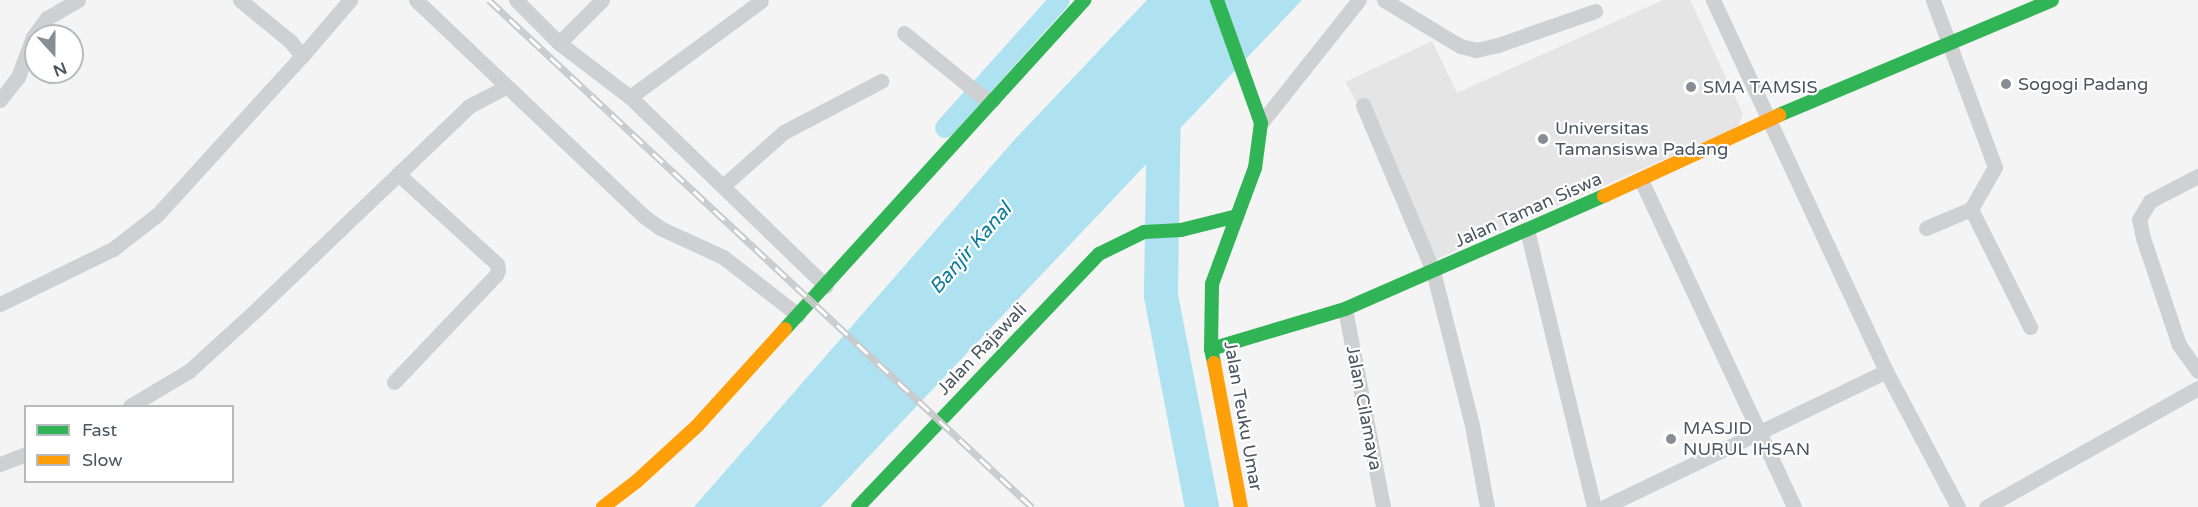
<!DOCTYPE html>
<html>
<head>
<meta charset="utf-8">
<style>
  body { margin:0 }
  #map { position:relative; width:2198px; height:507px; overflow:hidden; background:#f4f4f4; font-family:"Varela Round",sans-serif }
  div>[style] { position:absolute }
  .education>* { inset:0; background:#e6e5e6 }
  .water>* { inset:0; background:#aee2f0 }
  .canal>* { height:20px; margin:-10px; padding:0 10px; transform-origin:10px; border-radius:10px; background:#aee2f0 }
  .river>* { height:34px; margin:-17px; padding:0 17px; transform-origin:17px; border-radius:17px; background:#aee2f0 }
  .street>* { height:15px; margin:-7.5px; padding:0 7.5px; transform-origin:7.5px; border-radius:7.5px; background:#ced0d2 }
  .fast>* { height:14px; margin:-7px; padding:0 7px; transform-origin:7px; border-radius:7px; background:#30b455 }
  .slow>* { height:14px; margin:-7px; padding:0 7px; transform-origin:7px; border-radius:7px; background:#ff9f0a }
  .rail>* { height:7px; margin-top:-3.5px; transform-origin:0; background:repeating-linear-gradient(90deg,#fff 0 14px,#c9cacc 0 28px); box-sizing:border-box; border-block:2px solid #c9cacc }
  .dots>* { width:16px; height:16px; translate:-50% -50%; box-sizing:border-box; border:3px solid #fff; border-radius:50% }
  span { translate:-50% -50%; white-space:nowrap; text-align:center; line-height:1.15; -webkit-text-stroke:4.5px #fff; paint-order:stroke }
  .poi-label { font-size:18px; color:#4a5661 }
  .left { translate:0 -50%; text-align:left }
  .street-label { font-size:18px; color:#4a5661 }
  .water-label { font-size:20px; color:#0c7c9b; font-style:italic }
  .legend { position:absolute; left:24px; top:405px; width:210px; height:78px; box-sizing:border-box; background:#fff; border:2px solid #b7bbc0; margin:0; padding:8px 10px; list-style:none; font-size:18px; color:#4a5661 }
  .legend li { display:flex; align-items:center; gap:12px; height:30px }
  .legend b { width:30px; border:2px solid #b7bbc0 }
  .north { position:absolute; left:24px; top:24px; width:60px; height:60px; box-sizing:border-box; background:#fff; border:2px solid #b7bbc0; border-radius:50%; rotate:159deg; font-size:16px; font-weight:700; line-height:24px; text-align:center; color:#4a5661 }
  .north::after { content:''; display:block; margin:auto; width:21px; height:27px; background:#868d94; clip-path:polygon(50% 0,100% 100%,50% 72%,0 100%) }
</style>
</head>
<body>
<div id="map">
  <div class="education">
    <div style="clip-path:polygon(1663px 0,1690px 0,1743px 114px,1738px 127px,1432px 261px,1364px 115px,1345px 82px,1432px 41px,1457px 93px)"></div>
  </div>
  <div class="water">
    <div style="clip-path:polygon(1147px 0,1302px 0,821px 507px,694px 507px,1016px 138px)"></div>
  </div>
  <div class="canal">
    <div style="left:945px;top:128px;width:172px;rotate:-48.1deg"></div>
  </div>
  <div class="river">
    <div style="left:1164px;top:100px;width:196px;rotate:90.9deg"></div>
    <div style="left:1161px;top:296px;width:215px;rotate:79deg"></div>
  </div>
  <div class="street">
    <div style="left:240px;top:0;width:65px;rotate:39.4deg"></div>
    <div style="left:290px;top:41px;width:19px;rotate:51deg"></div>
    <div style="left:302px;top:56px;width:74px;rotate:-49.4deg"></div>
    <div style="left:416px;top:0;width:315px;rotate:43.5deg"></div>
    <div style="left:645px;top:217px;width:19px;rotate:36deg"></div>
    <div style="left:660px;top:228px;width:69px;rotate:24.7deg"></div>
    <div style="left:723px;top:257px;width:95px;rotate:37.7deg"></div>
    <div style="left:516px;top:0;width:61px;rotate:45deg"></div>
    <div style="left:559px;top:43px;width:89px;rotate:37.3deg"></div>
    <div style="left:630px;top:97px;width:272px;rotate:44deg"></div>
    <div style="left:1384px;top:0;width:89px;rotate:31.2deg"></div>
    <div style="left:1460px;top:46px;width:16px;rotate:14deg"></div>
    <div style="left:1476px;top:50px;width:23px;rotate:-13deg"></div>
    <div style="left:1498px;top:45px;width:103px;rotate:-19.3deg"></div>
    <div style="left:1713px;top:0;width:409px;rotate:65deg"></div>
    <div style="left:1886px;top:371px;width:154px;rotate:62.1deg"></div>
    <div style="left:904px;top:33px;width:103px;rotate:39.1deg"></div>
    <div style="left:984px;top:98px;width:9px;rotate:13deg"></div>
    <div style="left:559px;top:43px;width:61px;rotate:-45deg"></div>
    <div style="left:630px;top:97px;width:162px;rotate:-36.2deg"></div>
    <div style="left:0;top:100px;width:29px;rotate:-52deg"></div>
    <div style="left:18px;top:77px;width:43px;rotate:-69.4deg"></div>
    <div style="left:33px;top:37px;width:24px;rotate:-54deg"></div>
    <div style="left:47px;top:18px;width:36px;rotate:-30deg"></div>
    <div style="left:1363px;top:105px;width:180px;rotate:67.1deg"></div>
    <div style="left:1433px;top:271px;width:159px;rotate:75.8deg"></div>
    <div style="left:1472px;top:425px;width:83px;rotate:79.6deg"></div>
    <div style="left:1261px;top:123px;width:157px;rotate:-51.5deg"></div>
    <div style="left:2198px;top:176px;width:54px;rotate:152.5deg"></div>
    <div style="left:2150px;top:201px;width:21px;rotate:121deg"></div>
    <div style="left:2139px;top:219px;width:19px;rotate:78deg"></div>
    <div style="left:2143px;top:238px;width:113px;rotate:71.4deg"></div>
    <div style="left:2179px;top:345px;width:32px;rotate:54deg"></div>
    <div style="left:1641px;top:180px;width:361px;rotate:64.9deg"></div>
    <div style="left:724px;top:185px;width:80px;rotate:-41.5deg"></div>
    <div style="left:784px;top:132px;width:110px;rotate:-27.7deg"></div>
    <div style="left:1971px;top:209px;width:132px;rotate:63.4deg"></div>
    <div style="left:1926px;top:228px;width:49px;rotate:-22.9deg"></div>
    <div style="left:1971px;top:209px;width:48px;rotate:-60.3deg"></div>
    <div style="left:1995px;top:167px;width:178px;rotate:-110.4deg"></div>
    <div style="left:1527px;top:230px;width:285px;rotate:76.4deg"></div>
    <div style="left:0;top:304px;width:126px;rotate:-26deg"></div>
    <div style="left:113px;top:249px;width:57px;rotate:-37.9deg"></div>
    <div style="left:158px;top:214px;width:214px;rotate:-47.7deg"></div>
    <div style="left:1345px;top:309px;width:202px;rotate:79.1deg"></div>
    <div style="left:394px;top:382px;width:148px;rotate:-46.4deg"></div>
    <div style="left:496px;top:275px;width:5px;rotate:-68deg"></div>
    <div style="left:498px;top:270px;width:6px;rotate:-99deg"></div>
    <div style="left:497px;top:264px;width:134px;rotate:-137.7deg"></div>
    <div style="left:130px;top:406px;width:69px;rotate:-30.7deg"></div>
    <div style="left:189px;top:371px;width:95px;rotate:-42.4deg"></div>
    <div style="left:259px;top:307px;width:291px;rotate:-43.7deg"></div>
    <div style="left:469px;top:106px;width:42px;rotate:-27.2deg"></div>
    <div style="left:0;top:464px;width:28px;rotate:-21deg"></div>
    <div style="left:1604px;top:507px;width:313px;rotate:-25.7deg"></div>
    <div style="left:1986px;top:507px;width:243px;rotate:-29.3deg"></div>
  </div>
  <div class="fast">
    <div style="left:1779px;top:115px;width:296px;rotate:-22.8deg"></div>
    <div style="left:785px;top:329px;width:445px;rotate:-47.7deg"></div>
    <div style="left:1211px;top:349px;width:140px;rotate:-16.6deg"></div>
    <div style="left:1345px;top:309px;width:283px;rotate:-23.6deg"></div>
    <div style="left:1214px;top:363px;width:14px;rotate:-102deg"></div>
    <div style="left:1211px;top:349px;width:65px;rotate:-89.1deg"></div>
    <div style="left:1212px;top:284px;width:124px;rotate:-69.7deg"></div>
    <div style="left:1255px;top:168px;width:45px;rotate:-82.4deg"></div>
    <div style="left:1261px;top:123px;width:131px;rotate:-109.7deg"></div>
    <div style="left:858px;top:507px;width:349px;rotate:-46.4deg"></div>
    <div style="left:1099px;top:254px;width:50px;rotate:-26.1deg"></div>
    <div style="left:1144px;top:232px;width:37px;rotate:-3deg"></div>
    <div style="left:1181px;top:230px;width:58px;rotate:-14deg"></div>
  </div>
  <div class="slow">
    <div style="left:1604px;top:196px;width:193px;rotate:-24.8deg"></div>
    <div style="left:1214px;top:363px;width:147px;rotate:79.4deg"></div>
    <div style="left:603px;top:507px;width:43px;rotate:-37.4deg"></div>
    <div style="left:637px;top:481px;width:81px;rotate:-42.5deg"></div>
    <div style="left:697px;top:426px;width:131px;rotate:-47.8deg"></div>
  </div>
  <div class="rail">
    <div style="left:489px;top:0;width:743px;rotate:43.04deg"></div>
  </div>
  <div class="dots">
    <div style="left:2006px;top:84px;background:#868d94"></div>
    <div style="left:1691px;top:87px;background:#868d94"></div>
    <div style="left:1543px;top:139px;background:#868d94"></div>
    <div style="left:1671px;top:439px;background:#868d94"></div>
  </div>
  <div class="poi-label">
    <span class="left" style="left:2018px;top:84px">Sogogi Padang</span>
    <span class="left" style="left:1703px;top:87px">SMA TAMSIS</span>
    <span class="left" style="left:1555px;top:139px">Universitas<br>Tamansiswa Padang</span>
    <span class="left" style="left:1683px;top:439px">MASJID<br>NURUL IHSAN</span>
  </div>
  <div class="street-label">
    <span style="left:1528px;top:210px;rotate:-24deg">Jalan Taman Siswa</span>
    <span style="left:982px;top:349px;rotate:-46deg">Jalan Rajawali</span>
    <span style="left:1364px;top:408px;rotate:79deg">Jalan Cilamaya</span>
    <span style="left:1243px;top:416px;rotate:80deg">Jalan Teuku Umar</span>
  </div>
  <div class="water-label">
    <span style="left:971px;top:249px;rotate:-49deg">Banjir Kanal</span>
  </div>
  <ul class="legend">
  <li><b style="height:8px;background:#30b455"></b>Fast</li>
  <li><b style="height:8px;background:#ff9f0a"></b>Slow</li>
  </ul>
  <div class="north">N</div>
</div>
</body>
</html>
